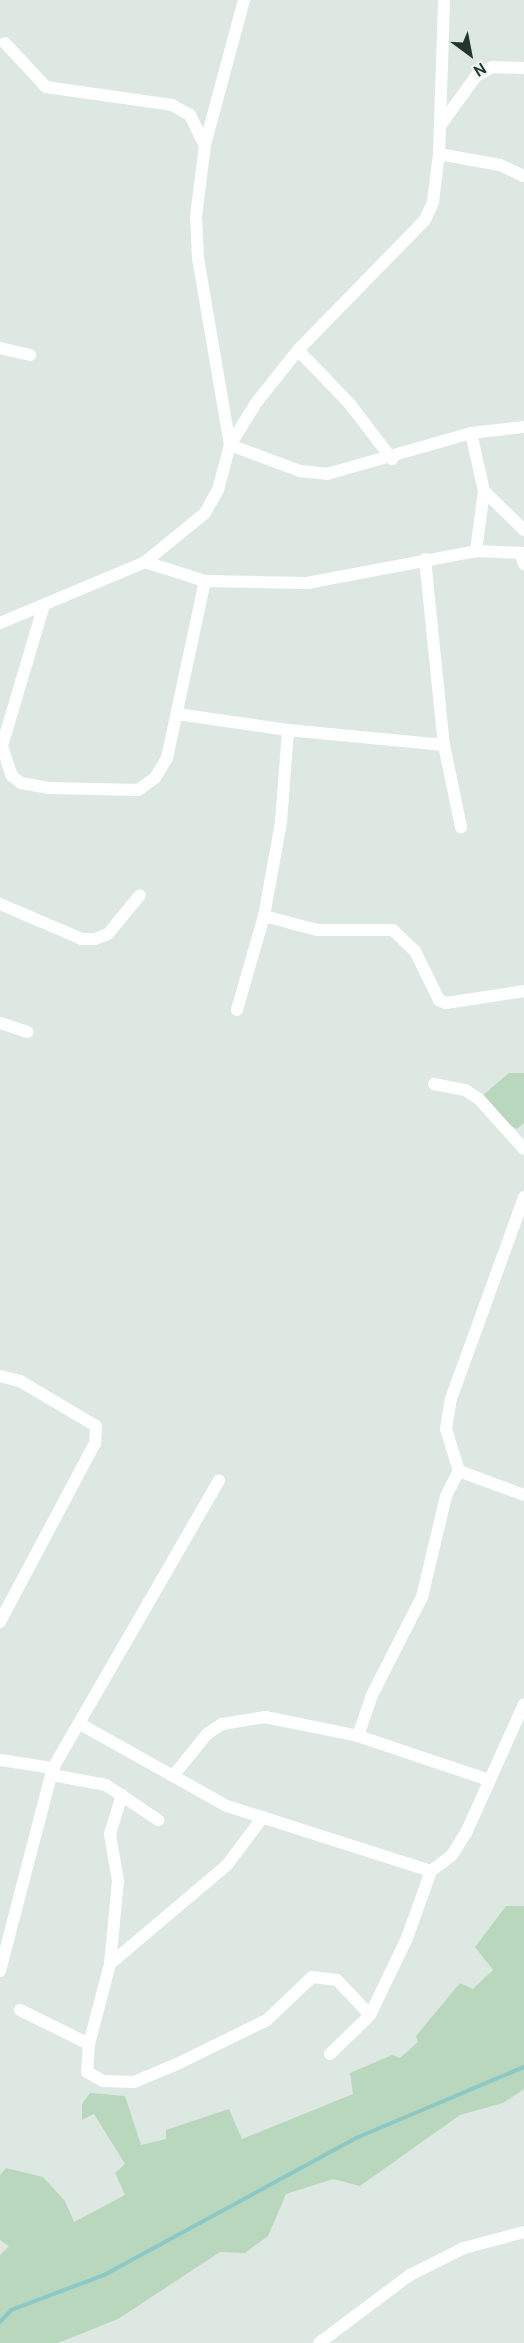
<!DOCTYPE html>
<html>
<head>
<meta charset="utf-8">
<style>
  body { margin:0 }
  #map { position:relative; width:524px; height:2343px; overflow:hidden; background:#dee8e2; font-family:Cabin,sans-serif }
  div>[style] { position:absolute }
  .green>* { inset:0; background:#b9d7bc }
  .stream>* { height:4px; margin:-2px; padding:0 2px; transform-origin:2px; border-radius:2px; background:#8cc8c6 }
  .minor>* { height:12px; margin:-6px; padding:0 6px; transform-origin:6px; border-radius:6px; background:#fff }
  span { translate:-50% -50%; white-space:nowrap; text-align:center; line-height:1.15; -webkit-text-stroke:4.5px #eef5f0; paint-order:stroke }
  .north { position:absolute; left:440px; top:24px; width:60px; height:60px; -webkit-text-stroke:4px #eef5f0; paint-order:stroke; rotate:148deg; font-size:16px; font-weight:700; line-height:24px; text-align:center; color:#22362d }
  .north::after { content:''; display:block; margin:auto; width:21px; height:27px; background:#22362d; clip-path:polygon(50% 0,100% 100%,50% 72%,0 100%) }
</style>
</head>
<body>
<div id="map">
  <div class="green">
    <div style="clip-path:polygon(509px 1073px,524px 1073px,524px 1123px,516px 1129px,500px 1118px,482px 1096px)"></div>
    <div style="clip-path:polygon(506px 1906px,524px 1906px,524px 2089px,503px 2103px,460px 2115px,360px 2186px,333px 2179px,286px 2194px,268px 2236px,245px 2253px,220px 2252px,118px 2319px,58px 2343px,0 2343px,0 2255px,9px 2246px,0 2240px,0 2175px,6px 2168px,43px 2177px,65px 2201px,74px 2222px,125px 2195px,115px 2173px,125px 2164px,94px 2114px,82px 2120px,82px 2104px,90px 2093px,125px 2096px,141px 2145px,166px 2139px,166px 2130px,229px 2109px,242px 2139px,353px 2094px,350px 2073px,392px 2055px,400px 2058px,418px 2042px,416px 2036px,460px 1983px,473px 1989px,493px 1970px,475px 1947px)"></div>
  </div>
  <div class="stream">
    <div style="left:0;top:2322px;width:16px;rotate:-47deg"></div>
    <div style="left:11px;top:2310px;width:99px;rotate:-20.6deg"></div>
    <div style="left:104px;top:2275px;width:287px;rotate:-28.5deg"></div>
    <div style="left:356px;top:2138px;width:182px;rotate:-22.9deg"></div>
  </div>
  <div class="minor">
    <div style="left:244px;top:0;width:150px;rotate:105.1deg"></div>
    <div style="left:205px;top:145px;width:72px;rotate:97.2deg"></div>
    <div style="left:196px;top:216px;width:42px;rotate:87.3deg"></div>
    <div style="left:198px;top:258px;width:190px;rotate:80.3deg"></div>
    <div style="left:230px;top:445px;width:75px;rotate:20.4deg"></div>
    <div style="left:300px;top:471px;width:27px;rotate:6deg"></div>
    <div style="left:327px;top:474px;width:150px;rotate:-15.9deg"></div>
    <div style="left:471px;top:433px;width:53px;rotate:-6.5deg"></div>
    <div style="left:5px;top:43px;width:60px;rotate:47deg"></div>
    <div style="left:46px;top:87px;width:127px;rotate:8.1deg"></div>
    <div style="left:172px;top:105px;width:21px;rotate:29deg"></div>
    <div style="left:190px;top:115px;width:32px;rotate:64deg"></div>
    <div style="left:440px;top:126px;width:62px;rotate:-54.2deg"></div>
    <div style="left:476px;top:76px;width:18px;rotate:-29deg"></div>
    <div style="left:492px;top:67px;width:32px;rotate:2deg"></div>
    <div style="left:439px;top:154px;width:62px;rotate:10.2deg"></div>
    <div style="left:500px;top:165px;width:26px;rotate:25deg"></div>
    <div style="left:0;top:348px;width:31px;rotate:13deg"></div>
    <div style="left:298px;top:350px;width:74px;rotate:46.1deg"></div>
    <div style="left:349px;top:403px;width:71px;rotate:52.5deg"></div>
    <div style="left:471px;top:433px;width:59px;rotate:77.4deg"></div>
    <div style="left:484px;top:491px;width:61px;rotate:97.6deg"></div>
    <div style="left:484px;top:491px;width:56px;rotate:44.3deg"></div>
    <div style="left:520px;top:553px;width:12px;rotate:70deg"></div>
    <div style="left:425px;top:559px;width:187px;rotate:84.2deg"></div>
    <div style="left:444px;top:745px;width:84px;rotate:78.3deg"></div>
    <div style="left:145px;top:562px;width:63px;rotate:17.6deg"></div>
    <div style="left:205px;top:581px;width:102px;rotate:1.1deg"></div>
    <div style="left:307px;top:583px;width:172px;rotate:-10.7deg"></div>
    <div style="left:476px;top:551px;width:48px;rotate:2.4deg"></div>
    <div style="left:44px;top:605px;width:147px;rotate:106.6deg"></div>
    <div style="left:2px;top:746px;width:32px;rotate:72deg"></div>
    <div style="left:12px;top:776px;width:11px;rotate:38deg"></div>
    <div style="left:21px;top:783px;width:28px;rotate:10deg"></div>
    <div style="left:49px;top:788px;width:89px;rotate:1.3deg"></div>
    <div style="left:138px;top:790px;width:21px;rotate:-35deg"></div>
    <div style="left:155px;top:778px;width:23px;rotate:-59deg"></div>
    <div style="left:167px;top:758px;width:181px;rotate:-77.9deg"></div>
    <div style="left:0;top:623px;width:157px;rotate:-22.8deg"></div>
    <div style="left:145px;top:562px;width:77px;rotate:-39.2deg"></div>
    <div style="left:205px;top:513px;width:26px;rotate:-61deg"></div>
    <div style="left:218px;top:490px;width:47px;rotate:-75.1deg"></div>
    <div style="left:230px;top:445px;width:49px;rotate:-58.2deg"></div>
    <div style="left:256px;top:403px;width:68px;rotate:-51.6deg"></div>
    <div style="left:298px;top:350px;width:182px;rotate:-45.7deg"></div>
    <div style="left:425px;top:220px;width:20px;rotate:-66deg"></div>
    <div style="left:433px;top:202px;width:48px;rotate:-82.9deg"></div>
    <div style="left:439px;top:154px;width:154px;rotate:-88.1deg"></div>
    <div style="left:177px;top:714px;width:112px;rotate:8.2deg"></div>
    <div style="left:288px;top:730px;width:157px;rotate:5.5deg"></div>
    <div style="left:0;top:904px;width:89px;rotate:23.1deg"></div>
    <div style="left:82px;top:939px;width:13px"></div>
    <div style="left:95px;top:939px;width:14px;rotate:-21deg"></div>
    <div style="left:108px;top:934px;width:50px;rotate:-50.6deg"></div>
    <div style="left:264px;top:916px;width:55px;rotate:14.8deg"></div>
    <div style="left:317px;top:930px;width:76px"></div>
    <div style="left:393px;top:930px;width:30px;rotate:44deg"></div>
    <div style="left:415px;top:951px;width:55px;rotate:63.9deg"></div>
    <div style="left:439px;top:1000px;width:8px;rotate:23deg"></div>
    <div style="left:446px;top:1003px;width:79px;rotate:-8.7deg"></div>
    <div style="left:237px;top:1010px;width:98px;rotate:-74deg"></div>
    <div style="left:264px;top:916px;width:96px;rotate:-79.7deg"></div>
    <div style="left:281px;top:822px;width:92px;rotate:-85.6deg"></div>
    <div style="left:0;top:1023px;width:29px;rotate:18deg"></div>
    <div style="left:434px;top:1084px;width:32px;rotate:11deg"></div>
    <div style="left:465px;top:1090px;width:17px;rotate:33deg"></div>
    <div style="left:479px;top:1099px;width:67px;rotate:48deg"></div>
    <div style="left:0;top:1376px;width:21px;rotate:14deg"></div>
    <div style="left:20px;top:1381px;width:88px;rotate:30.6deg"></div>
    <div style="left:96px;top:1426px;width:17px;rotate:93deg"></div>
    <div style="left:95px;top:1443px;width:203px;rotate:118deg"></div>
    <div style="left:459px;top:1471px;width:69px;rotate:20.3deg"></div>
    <div style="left:80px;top:1724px;width:168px;rotate:29.2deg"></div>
    <div style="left:227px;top:1806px;width:214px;rotate:17.7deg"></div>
    <div style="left:358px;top:1736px;width:43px;rotate:-71.1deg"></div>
    <div style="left:372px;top:1695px;width:110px;rotate:-63deg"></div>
    <div style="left:422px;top:1597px;width:104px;rotate:-76.6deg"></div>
    <div style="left:446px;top:1496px;width:28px;rotate:-63deg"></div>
    <div style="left:459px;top:1471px;width:44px;rotate:-107.2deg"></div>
    <div style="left:446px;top:1429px;width:30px;rotate:-81deg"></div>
    <div style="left:451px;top:1399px;width:215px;rotate:-70.1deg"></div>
    <div style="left:0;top:1760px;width:54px;rotate:8.6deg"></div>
    <div style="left:53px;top:1768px;width:332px;rotate:-60deg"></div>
    <div style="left:52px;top:1775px;width:55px;rotate:10.5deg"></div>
    <div style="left:106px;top:1785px;width:63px;rotate:33.9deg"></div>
    <div style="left:173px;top:1776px;width:54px;rotate:-51deg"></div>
    <div style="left:207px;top:1734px;width:18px;rotate:-34deg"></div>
    <div style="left:222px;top:1724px;width:44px;rotate:-9.2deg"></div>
    <div style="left:265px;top:1717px;width:95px;rotate:11.5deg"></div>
    <div style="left:358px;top:1736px;width:138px;rotate:18.6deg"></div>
    <div style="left:263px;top:1817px;width:60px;rotate:126.9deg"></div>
    <div style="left:227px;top:1865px;width:153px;rotate:139.8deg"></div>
    <div style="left:110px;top:1964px;width:83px;rotate:104.7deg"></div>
    <div style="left:89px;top:2044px;width:28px;rotate:94deg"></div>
    <div style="left:87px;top:2072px;width:18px;rotate:29deg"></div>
    <div style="left:103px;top:2081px;width:31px;rotate:2deg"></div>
    <div style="left:134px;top:2082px;width:47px;rotate:-22.7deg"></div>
    <div style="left:177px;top:2064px;width:100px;rotate:-26.1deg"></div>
    <div style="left:267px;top:2020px;width:62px;rotate:-43.7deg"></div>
    <div style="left:312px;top:1977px;width:25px;rotate:7deg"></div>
    <div style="left:337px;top:1980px;width:48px;rotate:46.7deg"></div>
    <div style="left:110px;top:1964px;width:83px;rotate:-84.5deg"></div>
    <div style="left:118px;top:1881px;width:48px;rotate:-99.7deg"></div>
    <div style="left:110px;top:1834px;width:41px;rotate:-72.9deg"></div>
    <div style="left:0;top:1971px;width:210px;rotate:-75.4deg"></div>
    <div style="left:20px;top:2010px;width:77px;rotate:26.2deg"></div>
    <div style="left:330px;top:2054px;width:56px;rotate:-44.3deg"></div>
    <div style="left:370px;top:2015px;width:85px;rotate:-64.3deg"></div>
    <div style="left:407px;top:1938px;width:71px;rotate:-70.3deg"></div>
    <div style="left:431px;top:1871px;width:26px;rotate:-37deg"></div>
    <div style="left:452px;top:1855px;width:26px;rotate:-58deg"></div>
    <div style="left:466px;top:1833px;width:141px;rotate:-65.8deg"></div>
    <div style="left:319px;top:2343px;width:114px;rotate:-36.8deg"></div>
    <div style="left:410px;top:2275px;width:60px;rotate:-26.6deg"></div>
    <div style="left:464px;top:2248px;width:62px;rotate:-14.9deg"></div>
  </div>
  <div class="north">N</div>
</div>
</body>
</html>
